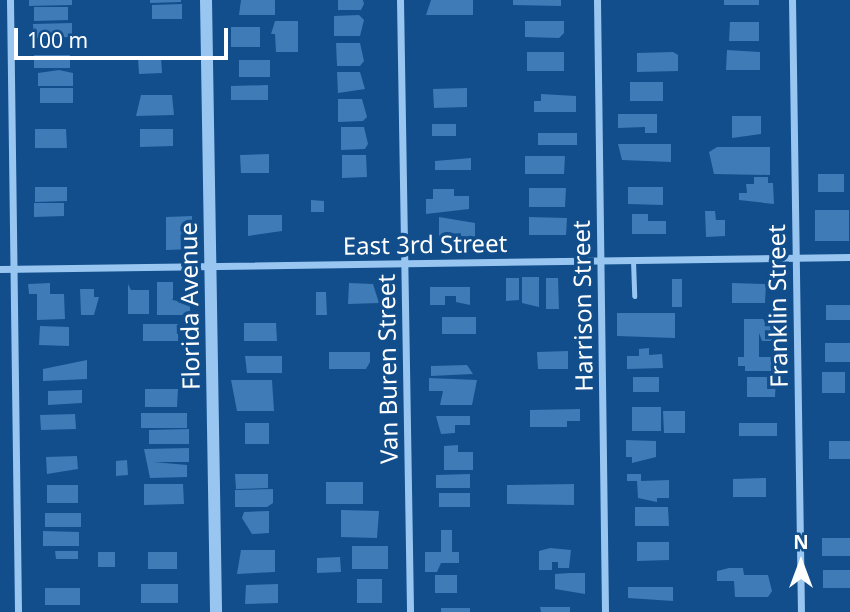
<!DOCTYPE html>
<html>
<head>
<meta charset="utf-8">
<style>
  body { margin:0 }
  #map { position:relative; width:850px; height:612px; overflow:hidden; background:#114e8b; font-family:"Noto Sans",sans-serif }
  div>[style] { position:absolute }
  .building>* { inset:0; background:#3e7bb7 }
  .service>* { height:5px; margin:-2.5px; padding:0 2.5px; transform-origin:2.5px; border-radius:2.5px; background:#98c6f1 }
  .minor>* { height:7px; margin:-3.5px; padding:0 3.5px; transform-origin:3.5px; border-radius:3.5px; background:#98c6f1 }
  .tertiary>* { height:12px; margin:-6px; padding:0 6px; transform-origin:6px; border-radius:6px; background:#98c6f1 }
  span { translate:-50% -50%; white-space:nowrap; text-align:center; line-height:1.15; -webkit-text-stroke:7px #114e8b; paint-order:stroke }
  .street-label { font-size:24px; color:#fff }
  .north { position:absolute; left:766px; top:528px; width:70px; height:70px; -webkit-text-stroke:5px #114e8b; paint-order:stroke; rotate:0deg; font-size:19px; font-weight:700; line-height:28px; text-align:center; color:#fff }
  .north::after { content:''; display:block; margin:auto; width:24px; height:32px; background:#fff; clip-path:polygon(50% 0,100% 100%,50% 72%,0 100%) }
  .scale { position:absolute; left:14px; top:28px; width:214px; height:32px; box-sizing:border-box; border:4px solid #fff; border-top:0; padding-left:9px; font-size:21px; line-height:24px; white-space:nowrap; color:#fff; -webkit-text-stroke:5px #114e8b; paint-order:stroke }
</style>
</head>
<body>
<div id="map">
  <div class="building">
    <div style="clip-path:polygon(29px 0,72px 0,72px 5px,29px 6px)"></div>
    <div style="clip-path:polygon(150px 0,181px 0,181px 2px,150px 3px)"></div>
    <div style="clip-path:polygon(241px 0,275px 0,275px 15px,239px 15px)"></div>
    <div style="clip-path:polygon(338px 0,363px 0,364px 4px,361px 10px,338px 10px)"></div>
    <div style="clip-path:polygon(431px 0,473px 0,473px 15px,426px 15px)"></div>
    <div style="clip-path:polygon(513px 0,561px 0,561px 6px,513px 5px)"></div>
    <div style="clip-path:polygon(724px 0,759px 0,759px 5px,724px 5px)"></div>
    <div style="clip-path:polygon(182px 4px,182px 19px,152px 19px,152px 5px)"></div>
    <div style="clip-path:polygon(34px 7px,68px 7px,68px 20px,34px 21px)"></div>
    <div style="clip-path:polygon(359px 15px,364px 20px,360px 36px,334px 36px,334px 16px)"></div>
    <div style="clip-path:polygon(275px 21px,298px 21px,298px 52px,276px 52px,275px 34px,271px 34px)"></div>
    <div style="clip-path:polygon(525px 21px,564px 21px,564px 33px,559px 38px,525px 37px)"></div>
    <div style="clip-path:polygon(730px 22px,759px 22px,759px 41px,729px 41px)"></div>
    <div style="clip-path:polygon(72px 23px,72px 37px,34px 38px,33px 24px)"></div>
    <div style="clip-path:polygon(231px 27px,260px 27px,260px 47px,231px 47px)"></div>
    <div style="clip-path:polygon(336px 43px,360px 43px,364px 61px,360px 66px,337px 66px)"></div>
    <div style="clip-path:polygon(727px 50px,760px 52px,760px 70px,726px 70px)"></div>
    <div style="clip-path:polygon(527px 52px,564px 52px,564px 71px,527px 71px)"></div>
    <div style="clip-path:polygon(673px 52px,678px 55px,678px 71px,637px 72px,637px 53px)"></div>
    <div style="clip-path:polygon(34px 55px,70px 55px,70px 68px,34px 68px)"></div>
    <div style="clip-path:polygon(161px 57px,162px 73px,139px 74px,138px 58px)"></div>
    <div style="clip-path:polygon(239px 60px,270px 60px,270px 77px,239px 77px)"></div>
    <div style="clip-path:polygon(59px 70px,73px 73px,73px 86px,38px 86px,38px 73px)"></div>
    <div style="clip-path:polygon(337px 72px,360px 72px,365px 89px,338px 93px)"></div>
    <div style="clip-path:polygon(630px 82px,663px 82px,663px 101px,630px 101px)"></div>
    <div style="clip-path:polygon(268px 85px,268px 100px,231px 100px,231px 86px)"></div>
    <div style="clip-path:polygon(40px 88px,73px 88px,73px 103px,40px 103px)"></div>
    <div style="clip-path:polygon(467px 88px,467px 107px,434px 108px,433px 89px)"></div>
    <div style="clip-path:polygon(541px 94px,576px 96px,576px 112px,534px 112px,534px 101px,541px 101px)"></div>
    <div style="clip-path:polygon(141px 95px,172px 95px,174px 115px,136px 116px)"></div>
    <div style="clip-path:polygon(338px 99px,362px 99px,367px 117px,363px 121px,338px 122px)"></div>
    <div style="clip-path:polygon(618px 114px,657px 114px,657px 133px,645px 133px,645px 127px,618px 128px)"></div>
    <div style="clip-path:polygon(732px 116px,761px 116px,761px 134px,732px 138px)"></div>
    <div style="clip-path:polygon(432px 124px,456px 124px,456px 136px,432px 136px)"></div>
    <div style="clip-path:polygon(341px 127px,364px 127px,368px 144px,365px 149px,341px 150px)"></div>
    <div style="clip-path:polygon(35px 129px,66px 129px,67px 148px,35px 148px)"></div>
    <div style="clip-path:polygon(140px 129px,173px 129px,173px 146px,140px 147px)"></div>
    <div style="clip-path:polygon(538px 133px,577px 133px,577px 145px,538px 145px)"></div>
    <div style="clip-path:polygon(618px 144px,671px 144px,671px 162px,622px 160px)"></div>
    <div style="clip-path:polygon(717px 147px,770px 147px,770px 175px,714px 174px,709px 152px)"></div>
    <div style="clip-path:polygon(269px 154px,269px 173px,241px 173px,240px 155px)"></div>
    <div style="clip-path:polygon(342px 155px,366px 155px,367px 177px,342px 178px)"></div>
    <div style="clip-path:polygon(525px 156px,565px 156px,564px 174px,525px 174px)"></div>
    <div style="clip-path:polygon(471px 158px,471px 170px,435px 170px,435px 161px)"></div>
    <div style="clip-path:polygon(818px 174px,844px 174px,844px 192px,818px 192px)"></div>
    <div style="clip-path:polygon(754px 177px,768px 177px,768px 183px,773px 183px,774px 204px,739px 200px,739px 193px,747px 193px,746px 184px,754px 184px)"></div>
    <div style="clip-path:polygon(35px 187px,67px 187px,67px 201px,35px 202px)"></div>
    <div style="clip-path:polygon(628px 187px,663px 187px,663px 205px,628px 204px)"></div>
    <div style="clip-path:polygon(529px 188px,566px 188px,565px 207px,529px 207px)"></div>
    <div style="clip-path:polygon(433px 189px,454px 189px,454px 196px,469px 196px,469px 209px,426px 214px,426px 199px,433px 199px)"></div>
    <div style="clip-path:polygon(311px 200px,324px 201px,324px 212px,311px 212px)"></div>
    <div style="clip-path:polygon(34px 203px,64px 203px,64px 216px,34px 217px)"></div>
    <div style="clip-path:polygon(815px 210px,849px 210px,849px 241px,815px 241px)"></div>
    <div style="clip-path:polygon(705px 211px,715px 211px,716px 220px,725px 220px,725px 236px,706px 237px)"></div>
    <div style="clip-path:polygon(632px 214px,648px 214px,648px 221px,666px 221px,666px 234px,632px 234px)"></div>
    <div style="clip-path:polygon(248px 215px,282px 215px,282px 231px,248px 236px)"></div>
    <div style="clip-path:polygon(192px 216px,192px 249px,166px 250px,166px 217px)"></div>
    <div style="clip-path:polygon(439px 217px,475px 223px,475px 241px,439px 242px)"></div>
    <div style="clip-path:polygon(529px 217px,567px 218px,566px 235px,529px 235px)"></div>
    <div style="clip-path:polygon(522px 277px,539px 277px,539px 307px,522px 303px)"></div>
    <div style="clip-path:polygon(506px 278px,519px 278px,519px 300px,506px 301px)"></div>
    <div style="clip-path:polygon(546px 278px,558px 278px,559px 309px,546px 309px)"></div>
    <div style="clip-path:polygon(672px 279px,682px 279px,682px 307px,672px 307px)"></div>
    <div style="clip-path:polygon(157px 282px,173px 282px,173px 300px,190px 300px,190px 315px,157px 315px)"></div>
    <div style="clip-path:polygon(50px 283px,50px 294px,64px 294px,65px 319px,37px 320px,37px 294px,29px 294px,28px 284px)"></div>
    <div style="clip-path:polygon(349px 283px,373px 284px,379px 303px,348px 304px)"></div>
    <div style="clip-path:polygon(732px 283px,766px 284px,765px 303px,732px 303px)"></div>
    <div style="clip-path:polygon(128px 284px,131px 290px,149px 290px,149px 314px,128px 314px)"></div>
    <div style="clip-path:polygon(430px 287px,470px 287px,470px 305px,456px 302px,456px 296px,445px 296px,445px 305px,430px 305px)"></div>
    <div style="clip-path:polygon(80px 289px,94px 289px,94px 297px,99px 297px,94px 315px,81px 315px)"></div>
    <div style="clip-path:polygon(316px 292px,326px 292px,327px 315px,316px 315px)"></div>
    <div style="clip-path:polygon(826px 305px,850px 305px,850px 320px,826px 320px)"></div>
    <div style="clip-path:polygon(767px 312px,779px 312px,780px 341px,762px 341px,759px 333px,759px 357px,776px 357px,777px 371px,745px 371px,745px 366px,738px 366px,738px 357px,744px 357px,744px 319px,763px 319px,767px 326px)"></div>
    <div style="clip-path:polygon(617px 313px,675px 313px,675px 338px,617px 336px)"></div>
    <div style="clip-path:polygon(442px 317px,476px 317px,476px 334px,442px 334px)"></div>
    <div style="clip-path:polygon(244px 323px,276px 323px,277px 341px,244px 341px)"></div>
    <div style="clip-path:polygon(143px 324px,178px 324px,178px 341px,143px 341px)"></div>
    <div style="clip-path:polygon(40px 326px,69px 327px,69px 346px,39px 345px)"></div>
    <div style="clip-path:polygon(825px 343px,850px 343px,850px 362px,825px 362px)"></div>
    <div style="clip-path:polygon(649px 348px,649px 355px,662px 354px,663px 368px,627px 369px,627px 356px,639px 356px,639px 349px)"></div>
    <div style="clip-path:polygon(568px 351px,568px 369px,538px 369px,537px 352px)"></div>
    <div style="clip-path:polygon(329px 352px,370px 352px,370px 362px,366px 369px,329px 369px)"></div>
    <div style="clip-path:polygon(245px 356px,282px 356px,282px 373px,247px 373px)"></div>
    <div style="clip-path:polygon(87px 360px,87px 379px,43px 381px,43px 369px)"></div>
    <div style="clip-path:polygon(467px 365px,473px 374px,431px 376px,431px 366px)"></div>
    <div style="clip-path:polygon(822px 372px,845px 372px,845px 393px,822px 393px)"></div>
    <div style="clip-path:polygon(633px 377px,659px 377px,659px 392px,633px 392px)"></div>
    <div style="clip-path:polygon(747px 377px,776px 377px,775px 397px,747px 397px)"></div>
    <div style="clip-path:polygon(429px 378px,477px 380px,472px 405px,440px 405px,443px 391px,429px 391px)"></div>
    <div style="clip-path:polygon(231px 380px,272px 380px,274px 411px,237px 411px)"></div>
    <div style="clip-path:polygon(145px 389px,178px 389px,177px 407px,145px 407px)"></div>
    <div style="clip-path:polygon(82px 390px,82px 403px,48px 405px,48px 391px)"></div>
    <div style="clip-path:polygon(632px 407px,661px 407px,661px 431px,632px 431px)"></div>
    <div style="clip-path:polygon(580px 409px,580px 421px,567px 421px,567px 427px,530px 427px,530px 410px)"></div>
    <div style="clip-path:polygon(663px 411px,685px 411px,685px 433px,664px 433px)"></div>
    <div style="clip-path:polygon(141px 413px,187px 413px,187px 428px,141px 428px)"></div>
    <div style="clip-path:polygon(75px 414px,76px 429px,41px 430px,40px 415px)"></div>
    <div style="clip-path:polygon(436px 416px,470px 416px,470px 425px,455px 425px,455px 433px,441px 434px)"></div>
    <div style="clip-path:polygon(245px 423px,269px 423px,269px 444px,245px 444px)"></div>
    <div style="clip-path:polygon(739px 423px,777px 423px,777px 436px,739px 436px)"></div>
    <div style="clip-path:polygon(189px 429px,189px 444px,149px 444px,149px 430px)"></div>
    <div style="clip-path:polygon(626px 440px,656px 441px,656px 457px,632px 463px,632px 457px,626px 457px)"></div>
    <div style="clip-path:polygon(829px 441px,850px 441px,850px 459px,829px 459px)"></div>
    <div style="clip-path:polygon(458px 445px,458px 452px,473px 452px,473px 470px,444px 470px,444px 446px)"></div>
    <div style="clip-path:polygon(189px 448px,189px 462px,154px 462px,187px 465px,187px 477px,150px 478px,144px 449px)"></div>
    <div style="clip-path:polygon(77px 456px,78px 469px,47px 474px,46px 457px)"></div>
    <div style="clip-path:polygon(127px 460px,128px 475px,116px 476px,116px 461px)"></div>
    <div style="clip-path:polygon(235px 474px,268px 474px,268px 488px,236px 489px)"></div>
    <div style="clip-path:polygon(470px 474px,470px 488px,436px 488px,436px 475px)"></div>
    <div style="clip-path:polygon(627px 474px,641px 474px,641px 481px,669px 480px,669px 498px,657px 498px,657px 502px,638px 498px,637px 481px,627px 481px)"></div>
    <div style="clip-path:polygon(766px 478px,766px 497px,733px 497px,733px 479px)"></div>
    <div style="clip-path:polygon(326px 482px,363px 482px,363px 504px,326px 504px)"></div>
    <div style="clip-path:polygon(144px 484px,183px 484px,184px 504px,144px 505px)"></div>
    <div style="clip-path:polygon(574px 484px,574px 505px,507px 504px,507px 485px)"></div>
    <div style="clip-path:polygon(47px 485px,78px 485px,78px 503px,47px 503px)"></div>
    <div style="clip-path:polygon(273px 489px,273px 503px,267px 507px,235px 507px,235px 490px)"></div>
    <div style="clip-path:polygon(439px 493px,470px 493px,470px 507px,439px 507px)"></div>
    <div style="clip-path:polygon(635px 507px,668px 507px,669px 526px,635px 526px)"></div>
    <div style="clip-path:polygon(341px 510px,379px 511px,377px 538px,341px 537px)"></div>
    <div style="clip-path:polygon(269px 511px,269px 533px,252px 534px,242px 518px,244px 512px)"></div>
    <div style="clip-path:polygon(45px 513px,81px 513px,81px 527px,45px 527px)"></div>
    <div style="clip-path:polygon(441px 530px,452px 530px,452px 552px,459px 552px,459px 563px,441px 563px,437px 572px,425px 572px,425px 552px,441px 552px)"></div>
    <div style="clip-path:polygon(43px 531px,79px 532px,79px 546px,43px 546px)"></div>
    <div style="clip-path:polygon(822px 538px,850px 538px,850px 556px,822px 556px)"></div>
    <div style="clip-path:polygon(637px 542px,669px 542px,669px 560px,637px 561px)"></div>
    <div style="clip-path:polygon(352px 546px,388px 546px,388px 569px,352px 569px)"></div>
    <div style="clip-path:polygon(550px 548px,571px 550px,569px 568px,558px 568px,558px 562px,552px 562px,552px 570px,539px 570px,539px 551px)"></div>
    <div style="clip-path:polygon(241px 550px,275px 550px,275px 572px,237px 574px)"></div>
    <div style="clip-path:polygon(55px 551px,78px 551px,78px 559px,56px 559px)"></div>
    <div style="clip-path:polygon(98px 552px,115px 552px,115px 567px,98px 567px)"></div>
    <div style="clip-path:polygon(148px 552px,177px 552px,177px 569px,148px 569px)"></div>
    <div style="clip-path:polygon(340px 557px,341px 572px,317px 573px,317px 558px)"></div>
    <div style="clip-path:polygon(729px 568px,743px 568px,744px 575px,768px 575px,772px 591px,768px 597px,735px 597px,734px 581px,717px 581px,717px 571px)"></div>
    <div style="clip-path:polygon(823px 570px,850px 570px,850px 588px,823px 588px)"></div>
    <div style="clip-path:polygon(570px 573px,585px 573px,585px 594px,555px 589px,555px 574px)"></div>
    <div style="clip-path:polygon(435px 575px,457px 575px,457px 593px,435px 593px)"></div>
    <div style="clip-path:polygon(357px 579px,382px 579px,382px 603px,357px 603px)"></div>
    <div style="clip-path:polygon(141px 584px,178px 584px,178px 603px,141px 603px)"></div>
    <div style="clip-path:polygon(278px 584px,278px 603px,245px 604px,246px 585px)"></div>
    <div style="clip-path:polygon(628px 587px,673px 587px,673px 601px,628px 598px)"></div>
    <div style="clip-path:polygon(45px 588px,80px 588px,80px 605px,45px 605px)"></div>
    <div style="clip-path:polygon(540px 607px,570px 607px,570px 612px,541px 612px)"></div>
    <div style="clip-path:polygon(441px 608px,470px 608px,470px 612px,441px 612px)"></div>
  </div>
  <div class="service">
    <div style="left:633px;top:260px;width:36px;rotate:88deg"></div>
  </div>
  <div class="minor">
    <div style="left:10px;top:0;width:612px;rotate:89.25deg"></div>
    <div style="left:400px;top:0;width:612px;rotate:89.06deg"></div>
    <div style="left:597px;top:0;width:612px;rotate:89.25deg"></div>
    <div style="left:792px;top:0;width:612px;rotate:89.16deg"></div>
    <div style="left:0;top:269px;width:850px;rotate:-0.81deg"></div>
  </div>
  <div class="tertiary">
    <div style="left:206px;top:0;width:612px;rotate:89.06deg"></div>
  </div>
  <div class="street-label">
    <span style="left:425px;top:244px;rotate:-1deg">East 3rd Street</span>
    <span style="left:189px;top:306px;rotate:-91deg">Florida Avenue</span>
    <span style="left:582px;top:306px;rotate:-91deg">Harrison Street</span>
    <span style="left:777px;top:306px;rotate:-91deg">Franklin Street</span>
    <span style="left:387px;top:369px;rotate:-91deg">Van Buren Street</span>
  </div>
  <div class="north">N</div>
  <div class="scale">100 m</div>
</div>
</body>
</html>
